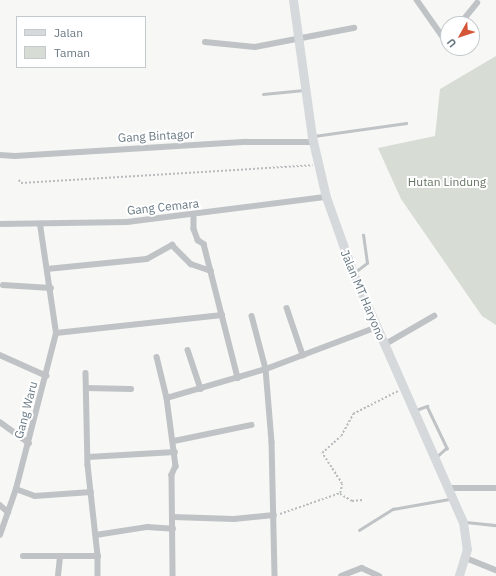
<!DOCTYPE html>
<html>
<head>
<meta charset="utf-8">
<style>
  body { margin:0 }
  #map { position:relative; width:496px; height:576px; overflow:hidden; background:#f7f7f5; font-family:"IBM Plex Sans",sans-serif }
  div>[style] { position:absolute }
  .green>* { inset:0; background:#d7dcd4 }
  .path>* { height:1.5px; margin-top:-0.75px; transform-origin:0; background:repeating-linear-gradient(90deg,#b9bcbe 0 2px,transparent 0 4px) }
  .lane>* { height:2.5px; margin:-1.25px; padding:0 1.25px; transform-origin:1.25px; border-radius:1.25px; background:#bfc3c6 }
  .street>* { height:5.5px; margin:-2.75px; padding:0 2.75px; transform-origin:2.75px; border-radius:2.75px; background:#bfc3c6 }
  .primary>* { height:9px; margin:-4.5px; padding:0 4.5px; transform-origin:4.5px; border-radius:4.5px; background:#d5d9dc }
  span { translate:-50% -50%; white-space:nowrap; text-align:center; line-height:1.15; -webkit-text-stroke:4px #fff; paint-order:stroke }
  .street-label { font-size:12px; color:#697983 }
  .park-label { font-size:12px; color:#677663 }
  .legend { position:absolute; left:16px; top:16px; width:130px; height:52px; box-sizing:border-box; background:#fff; border:1px solid #c3c9cd; margin:0; padding:5px 7px; list-style:none; font-size:12px; color:#697983 }
  .legend li { display:flex; align-items:center; gap:8px; height:20px }
  .legend b { width:20px; border:1px solid #c3c9cd }
  .north { position:absolute; left:440px; top:16px; width:40px; height:40px; box-sizing:border-box; background:#fff; border:1px solid #c3c9cd; border-radius:50%; rotate:231deg; font-size:11px; font-weight:700; line-height:16px; text-align:center; color:#697983 }
  .north::after { content:''; display:block; margin:auto; width:14px; height:18px; background:#d55637; clip-path:polygon(50% 0,100% 100%,50% 72%,0 100%) }
</style>
</head>
<body>
<div id="map">
  <div class="green">
    <div style="clip-path:polygon(496px 56px,496px 325px,482px 316px,401px 199px,378px 148px,435px 136px,440px 89px)"></div>
  </div>
  <div class="path">
    <div style="left:19px;top:180px;width:4px;rotate:56deg"></div>
    <div style="left:21px;top:183px;width:292px;rotate:-3.5deg"></div>
    <div style="left:340px;top:494px;width:14px;rotate:30deg"></div>
    <div style="left:352px;top:501px;width:11px;rotate:-5deg"></div>
    <div style="left:280px;top:514px;width:64px;rotate:-19.3deg"></div>
    <div style="left:340px;top:493px;width:9px;rotate:-77deg"></div>
    <div style="left:342px;top:484px;width:37px;rotate:-123deg"></div>
    <div style="left:322px;top:453px;width:25px;rotate:-42deg"></div>
    <div style="left:341px;top:436px;width:25px;rotate:-61deg"></div>
    <div style="left:353px;top:414px;width:51px;rotate:-27.1deg"></div>
  </div>
  <div class="lane">
    <div style="left:263px;top:94px;width:41px;rotate:-5.6deg"></div>
    <div style="left:314px;top:136px;width:93px;rotate:-8deg"></div>
    <div style="left:355px;top:272px;width:15px;rotate:-37deg"></div>
    <div style="left:367px;top:263px;width:28px;rotate:-98deg"></div>
    <div style="left:416px;top:410px;width:12px;rotate:-20deg"></div>
    <div style="left:427px;top:406px;width:47px;rotate:64.5deg"></div>
    <div style="left:447px;top:448px;width:15px;rotate:138deg"></div>
    <div style="left:466px;top:522px;width:30px;rotate:6deg"></div>
    <div style="left:359px;top:530px;width:40px;rotate:-32deg"></div>
    <div style="left:393px;top:509px;width:58px;rotate:-10deg"></div>
  </div>
  <div class="street">
    <div style="left:417px;top:0;width:54px;rotate:54.8deg"></div>
    <div style="left:460px;top:24px;width:27px;rotate:-51deg"></div>
    <div style="left:205px;top:42px;width:50px;rotate:5.7deg"></div>
    <div style="left:255px;top:47px;width:101px;rotate:-10.9deg"></div>
    <div style="left:0;top:155px;width:15px;rotate:4deg"></div>
    <div style="left:15px;top:156px;width:232px;rotate:-3.5deg"></div>
    <div style="left:247px;top:142px;width:66px"></div>
    <div style="left:194px;top:215px;width:14px;rotate:90deg"></div>
    <div style="left:194px;top:229px;width:12px;rotate:70deg"></div>
    <div style="left:198px;top:240px;width:7px;rotate:34deg"></div>
    <div style="left:204px;top:244px;width:73px;rotate:75.8deg"></div>
    <div style="left:0;top:224px;width:127px;rotate:-0.9deg"></div>
    <div style="left:127px;top:222px;width:201px;rotate:-7.2deg"></div>
    <div style="left:47px;top:269px;width:100px;rotate:-5.7deg"></div>
    <div style="left:147px;top:259px;width:29px;rotate:-29deg"></div>
    <div style="left:172px;top:245px;width:27px;rotate:45deg"></div>
    <div style="left:191px;top:264px;width:21px;rotate:19deg"></div>
    <div style="left:3px;top:285px;width:48px;rotate:3.6deg"></div>
    <div style="left:287px;top:308px;width:50px;rotate:71.2deg"></div>
    <div style="left:252px;top:316px;width:55px;rotate:75.2deg"></div>
    <div style="left:266px;top:369px;width:73px;rotate:85.3deg"></div>
    <div style="left:272px;top:442px;width:134px;rotate:88.7deg"></div>
    <div style="left:56px;top:333px;width:167px;rotate:-6.2deg"></div>
    <div style="left:222px;top:315px;width:65px;rotate:75.7deg"></div>
    <div style="left:384px;top:345px;width:58px;rotate:-30.1deg"></div>
    <div style="left:188px;top:350px;width:41px;rotate:71.6deg"></div>
    <div style="left:0;top:355px;width:51px;rotate:24.1deg"></div>
    <div style="left:157px;top:357px;width:42px;rotate:76.3deg"></div>
    <div style="left:167px;top:398px;width:69px;rotate:82.5deg"></div>
    <div style="left:176px;top:466px;width:10px;rotate:114deg"></div>
    <div style="left:172px;top:475px;width:101px;rotate:89.4deg"></div>
    <div style="left:86px;top:373px;width:92px;rotate:88.8deg"></div>
    <div style="left:88px;top:465px;width:92px;rotate:83.7deg"></div>
    <div style="left:98px;top:556px;width:20px;rotate:90deg"></div>
    <div style="left:86px;top:388px;width:45px;rotate:1.3deg"></div>
    <div style="left:167px;top:398px;width:103px;rotate:-16.3deg"></div>
    <div style="left:266px;top:369px;width:119px;rotate:-20.7deg"></div>
    <div style="left:0;top:422px;width:36px;rotate:36deg"></div>
    <div style="left:174px;top:441px;width:79px;rotate:-11.7deg"></div>
    <div style="left:88px;top:457px;width:87px;rotate:-3.3deg"></div>
    <div style="left:447px;top:488px;width:49px"></div>
    <div style="left:16px;top:489px;width:20px;rotate:20deg"></div>
    <div style="left:35px;top:496px;width:56px;rotate:-4.1deg"></div>
    <div style="left:0;top:505px;width:11px;rotate:41deg"></div>
    <div style="left:173px;top:517px;width:61px;rotate:1.9deg"></div>
    <div style="left:234px;top:519px;width:40px;rotate:-5.7deg"></div>
    <div style="left:0;top:535px;width:49px;rotate:-70.8deg"></div>
    <div style="left:16px;top:489px;width:161px;rotate:-75.6deg"></div>
    <div style="left:56px;top:333px;width:110px;rotate:-98.4deg"></div>
    <div style="left:96px;top:535px;width:52px;rotate:-8.9deg"></div>
    <div style="left:147px;top:527px;width:26px;rotate:4deg"></div>
    <div style="left:23px;top:556px;width:75px"></div>
    <div style="left:466px;top:558px;width:32px;rotate:22deg"></div>
    <div style="left:58px;top:576px;width:18px;rotate:-84deg"></div>
    <div style="left:341px;top:576px;width:22px;rotate:-21deg"></div>
    <div style="left:362px;top:568px;width:19px;rotate:25deg"></div>
  </div>
  <div class="primary">
    <div style="left:293px;top:0;width:138px;rotate:82.1deg"></div>
    <div style="left:312px;top:137px;width:62px;rotate:76.9deg"></div>
    <div style="left:326px;top:197px;width:81px;rotate:70.4deg"></div>
    <div style="left:353px;top:273px;width:272px;rotate:66.2deg"></div>
    <div style="left:463px;top:522px;width:27px;rotate:82deg"></div>
    <div style="left:467px;top:549px;width:28px;rotate:107deg"></div>
  </div>
  <div class="street-label">
    <span style="left:156px;top:136px;rotate:-3deg">Gang Bintagor</span>
    <span style="left:163px;top:207px;rotate:-6deg">Gang Cemara</span>
    <span style="left:363px;top:295px;rotate:67deg">Jalan MT Haryono</span>
    <span style="left:26px;top:410px;rotate:-75deg">Gang Waru</span>
  </div>
  <div class="park-label">
    <span style="left:447px;top:182px">Hutan Lindung</span>
  </div>
  <ul class="legend">
  <li><b style="height:5px;background:#d5d9dc"></b>Jalan</li>
  <li><b style="height:11px;background:#d7dcd4"></b>Taman</li>
  </ul>
  <div class="north">U</div>
</div>
</body>
</html>
